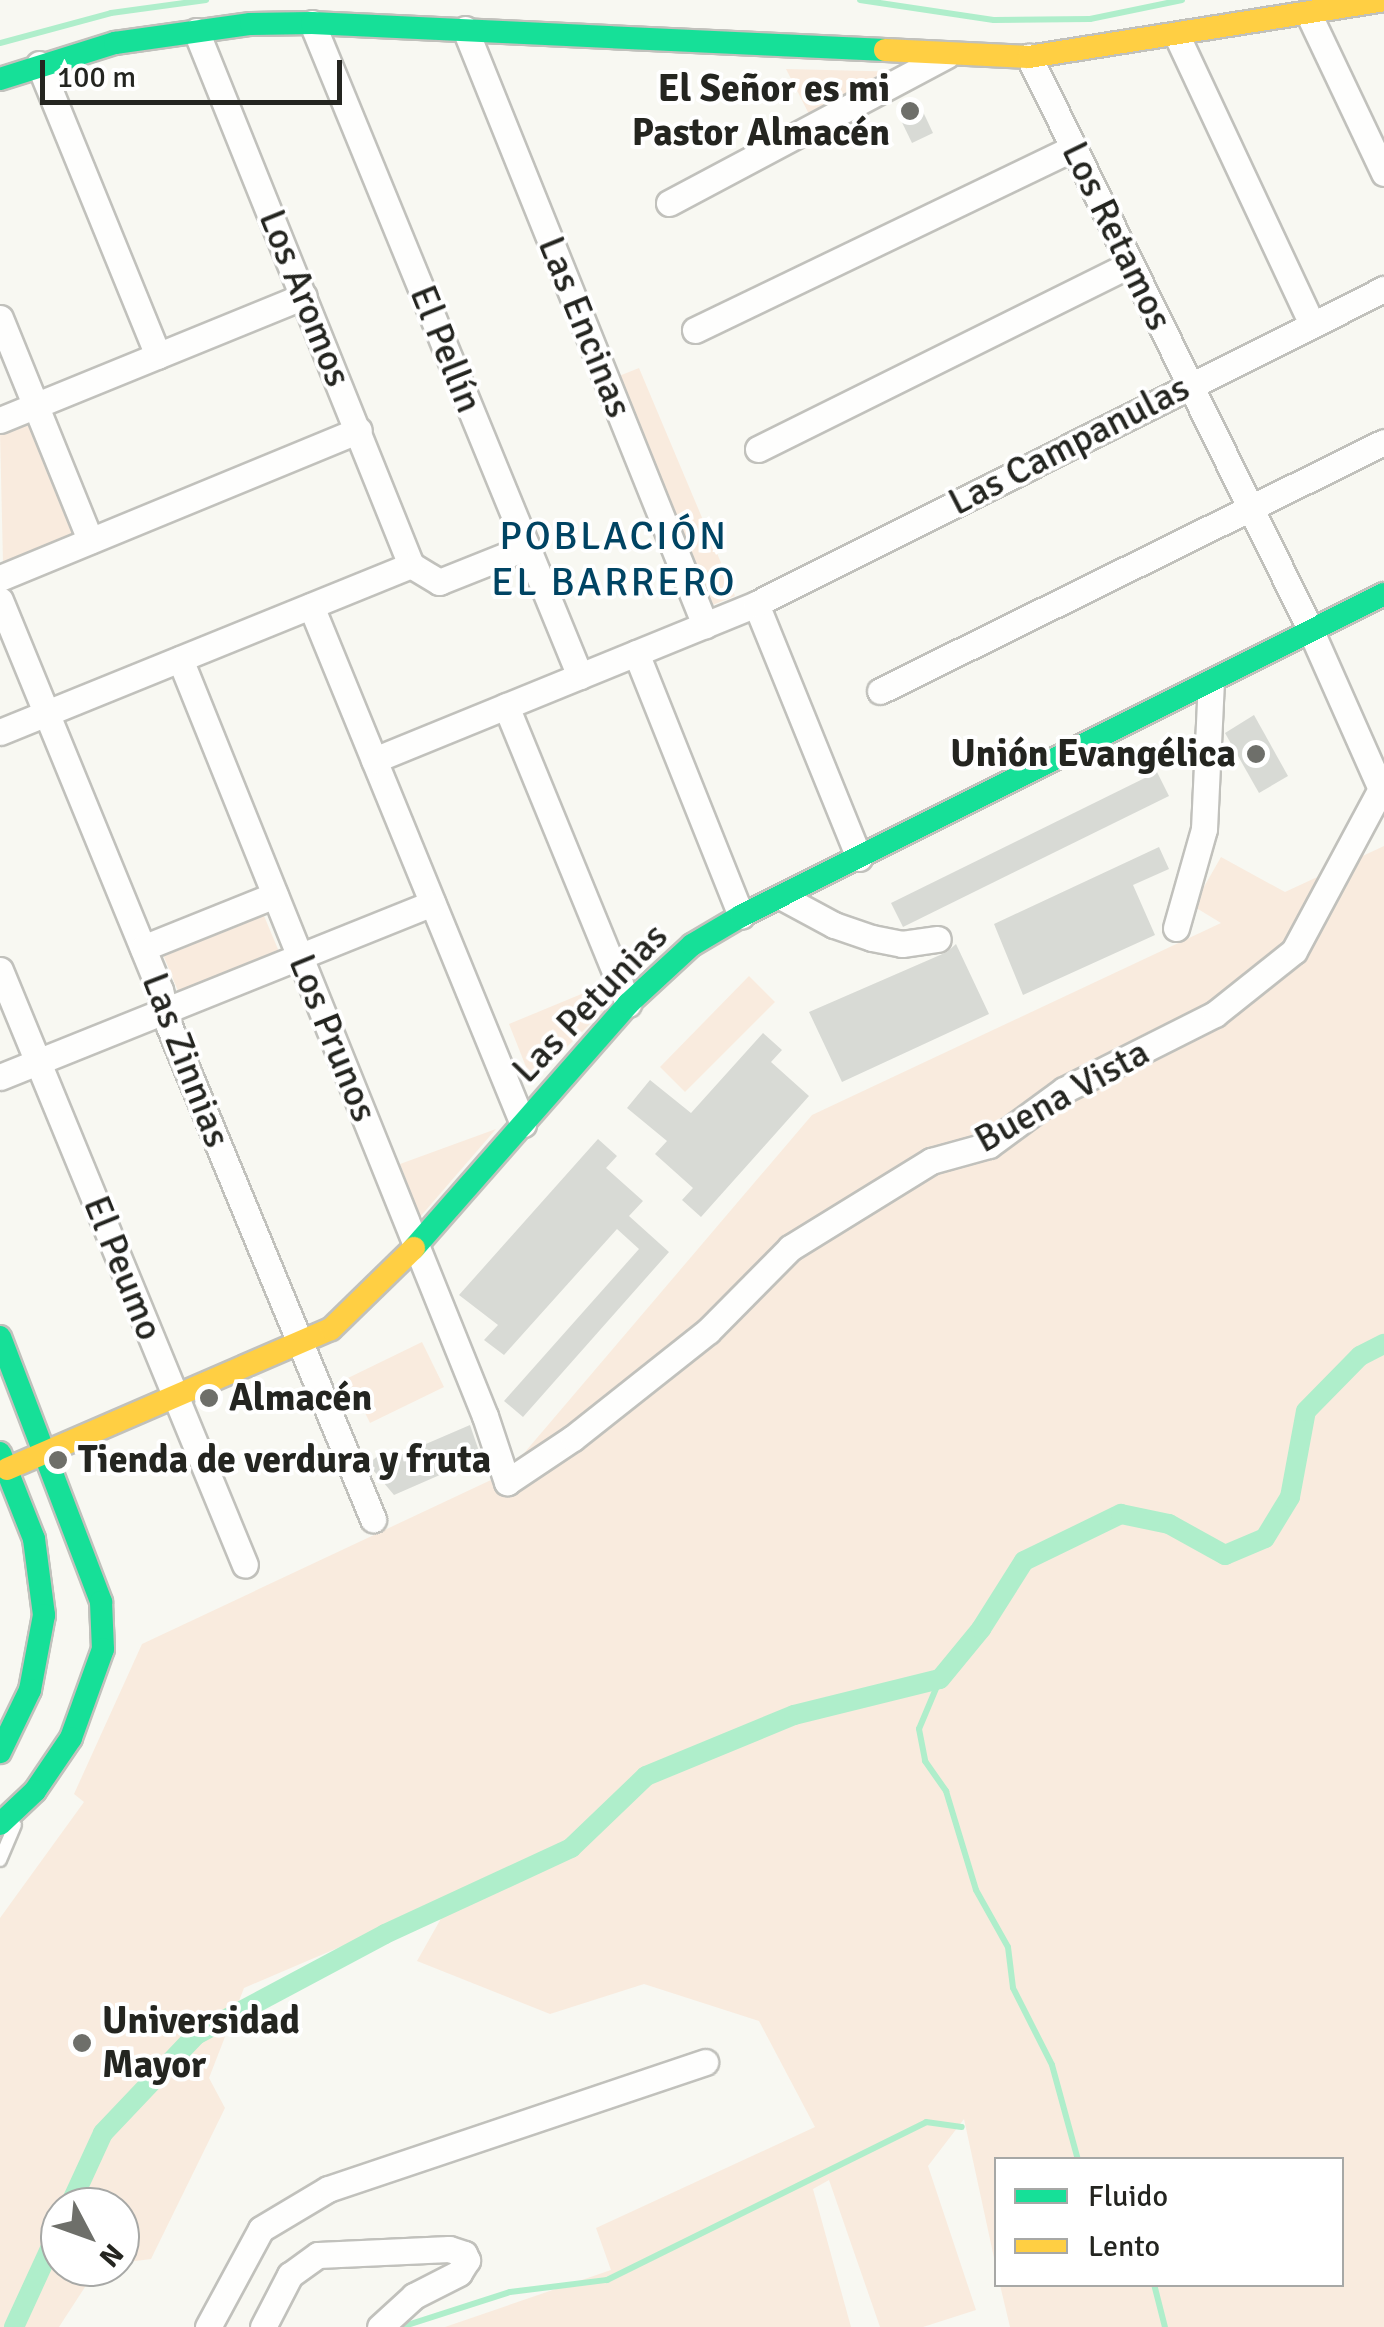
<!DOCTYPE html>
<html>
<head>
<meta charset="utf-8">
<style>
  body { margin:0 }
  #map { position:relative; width:1384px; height:2327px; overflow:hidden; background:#f8f8f2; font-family:Signika,sans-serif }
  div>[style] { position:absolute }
  .green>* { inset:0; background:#f9ebde }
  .stream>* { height:6px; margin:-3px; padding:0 3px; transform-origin:3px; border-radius:3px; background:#afeecb }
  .canal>* { height:20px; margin:-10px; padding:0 10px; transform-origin:10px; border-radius:10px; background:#afeecb }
  .building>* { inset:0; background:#d8dad5 }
  .roads { filter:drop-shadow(2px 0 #c1c1bc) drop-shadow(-2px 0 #c1c1bc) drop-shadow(0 2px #c1c1bc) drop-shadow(0 -2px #c1c1bc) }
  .lane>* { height:12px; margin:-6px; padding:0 6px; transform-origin:6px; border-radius:6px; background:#fefefd }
  .street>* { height:25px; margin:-12.5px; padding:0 12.5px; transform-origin:12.5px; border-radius:12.5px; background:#fefefd }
  .fast>* { height:22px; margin:-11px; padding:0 11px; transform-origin:11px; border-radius:11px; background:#16e098 }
  .slow>* { height:22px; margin:-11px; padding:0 11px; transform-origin:11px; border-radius:11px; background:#ffcf43 }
  .dots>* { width:28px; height:28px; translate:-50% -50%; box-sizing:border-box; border:5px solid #fff; border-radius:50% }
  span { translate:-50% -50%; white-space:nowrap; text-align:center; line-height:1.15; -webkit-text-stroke:8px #fff; paint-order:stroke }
  .poi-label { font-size:38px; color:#242520; font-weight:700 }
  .right { translate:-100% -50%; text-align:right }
  .left { translate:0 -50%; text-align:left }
  .street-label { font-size:38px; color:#242520 }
  .neighbourhood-label { font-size:40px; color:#004463; letter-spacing:2.5px }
  .legend { position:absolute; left:994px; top:2157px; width:350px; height:130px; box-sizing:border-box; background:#fff; border:2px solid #a7a8a6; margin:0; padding:12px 18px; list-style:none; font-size:30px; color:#242520 }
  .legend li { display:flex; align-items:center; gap:20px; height:50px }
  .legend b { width:50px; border:2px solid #a7a8a6 }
  .north { position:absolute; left:40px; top:2187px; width:100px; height:100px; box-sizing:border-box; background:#fff; border:2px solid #a7a8a6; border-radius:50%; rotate:131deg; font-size:28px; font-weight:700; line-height:40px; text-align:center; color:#242520 }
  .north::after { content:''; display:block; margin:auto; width:35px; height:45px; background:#6e6f6a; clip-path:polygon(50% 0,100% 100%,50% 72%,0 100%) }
  .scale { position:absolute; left:40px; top:60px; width:302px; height:45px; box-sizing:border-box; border:5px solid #242520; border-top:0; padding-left:12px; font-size:30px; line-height:35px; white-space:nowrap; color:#242520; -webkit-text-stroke:8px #fff; paint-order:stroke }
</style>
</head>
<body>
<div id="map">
  <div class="green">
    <div style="clip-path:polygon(786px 69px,907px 72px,813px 122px)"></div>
    <div style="clip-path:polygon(639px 368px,735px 596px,710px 606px,614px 378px)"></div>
    <div style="clip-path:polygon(33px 418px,80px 531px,3px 563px,0 432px)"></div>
    <div style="clip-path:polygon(1384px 846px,1384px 2327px,1010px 2327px,1000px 2285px,1342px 2284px,1342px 2160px,996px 2160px,996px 2267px,964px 2119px,928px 2166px,976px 2310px,923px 2327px,880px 2327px,829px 2180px,813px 2189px,851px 2327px,445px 2327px,611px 2270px,596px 2228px,815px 2127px,759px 2021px,644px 1984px,550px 2014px,417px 1961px,452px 1899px,244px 1988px,209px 2078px,225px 2108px,151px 2259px,120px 2263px,120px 2207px,60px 2207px,60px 2267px,98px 2267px,59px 2327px,0 2327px,0 1918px,84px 1802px,74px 1794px,142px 1644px,508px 1472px,812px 1115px,1221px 923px,1193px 906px,1221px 857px,1285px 892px)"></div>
    <div style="clip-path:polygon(262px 911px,280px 954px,180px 996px,162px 952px)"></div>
    <div style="clip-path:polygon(749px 976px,775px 1002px,685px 1092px,660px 1067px)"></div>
    <div style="clip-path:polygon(608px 983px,615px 999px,532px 1082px,509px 1024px)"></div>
    <div style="clip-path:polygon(496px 1129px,420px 1217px,400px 1164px)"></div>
    <div style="clip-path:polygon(422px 1342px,444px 1387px,370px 1423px,348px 1378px)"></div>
  </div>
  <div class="stream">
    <div style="left:860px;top:0;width:135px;rotate:8.5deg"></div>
    <div style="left:994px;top:20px;width:96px;rotate:-0.6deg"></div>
    <div style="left:1090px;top:19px;width:94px;rotate:-11.7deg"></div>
    <div style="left:0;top:43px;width:115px;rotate:-15.1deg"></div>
    <div style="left:111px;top:13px;width:96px;rotate:-7.8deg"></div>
    <div style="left:940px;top:1679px;width:54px;rotate:112.8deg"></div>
    <div style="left:919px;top:1729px;width:33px;rotate:79deg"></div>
    <div style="left:925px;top:1761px;width:37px;rotate:55deg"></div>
    <div style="left:946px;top:1791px;width:103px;rotate:73.1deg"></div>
    <div style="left:976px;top:1890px;width:65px;rotate:60.7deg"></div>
    <div style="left:1008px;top:1947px;width:41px;rotate:83deg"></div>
    <div style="left:1013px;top:1988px;width:86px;rotate:63.1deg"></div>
    <div style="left:1052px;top:2065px;width:98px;rotate:74.7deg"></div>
    <div style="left:1154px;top:2284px;width:44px;rotate:75.7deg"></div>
    <div style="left:401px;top:2327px;width:114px;rotate:-17.8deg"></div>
    <div style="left:510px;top:2292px;width:98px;rotate:-7.1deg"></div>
    <div style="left:607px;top:2280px;width:356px;rotate:-26.3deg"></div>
    <div style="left:926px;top:2122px;width:36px;rotate:8deg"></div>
  </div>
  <div class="canal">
    <div style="left:69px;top:2207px;width:81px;rotate:-65.3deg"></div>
    <div style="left:103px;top:2133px;width:135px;rotate:-46.5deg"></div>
    <div style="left:196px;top:2035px;width:214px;rotate:-28.1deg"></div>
    <div style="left:385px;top:1934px;width:205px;rotate:-24.8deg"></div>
    <div style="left:571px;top:1848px;width:104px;rotate:-43.8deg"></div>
    <div style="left:646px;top:1776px;width:160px;rotate:-22.4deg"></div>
    <div style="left:794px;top:1715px;width:150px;rotate:-13.9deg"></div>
    <div style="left:940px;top:1679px;width:65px;rotate:-50.6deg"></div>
    <div style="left:981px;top:1629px;width:80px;rotate:-57.7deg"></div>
    <div style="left:1024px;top:1561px;width:108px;rotate:-25.9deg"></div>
    <div style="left:1121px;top:1514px;width:49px;rotate:11.8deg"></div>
    <div style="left:1169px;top:1524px;width:64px;rotate:29deg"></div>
    <div style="left:1225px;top:1555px;width:43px;rotate:-23deg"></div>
    <div style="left:1265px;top:1538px;width:48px;rotate:-58.6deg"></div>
    <div style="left:1290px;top:1497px;width:87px;rotate:-79.5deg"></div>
    <div style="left:1306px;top:1411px;width:77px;rotate:-45.5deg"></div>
    <div style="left:1360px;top:1356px;width:27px;rotate:-27deg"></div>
    <div style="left:14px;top:2327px;width:110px;rotate:-65.3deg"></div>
  </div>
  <div class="building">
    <div style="clip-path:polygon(917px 99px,933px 133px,912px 143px,896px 110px)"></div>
    <div style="clip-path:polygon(1254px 715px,1288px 776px,1259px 793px,1225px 733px)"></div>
    <div style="clip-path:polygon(1157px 772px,1169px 796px,903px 927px,891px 903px)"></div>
    <div style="clip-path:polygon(1159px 847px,1169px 869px,1133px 885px,1155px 935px,1023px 995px,994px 924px)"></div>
    <div style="clip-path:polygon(956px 944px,989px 1014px,842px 1082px,809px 1012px,947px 952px)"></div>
    <div style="clip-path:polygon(763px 1033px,782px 1050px,771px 1062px,809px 1096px,701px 1217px,682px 1200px,693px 1188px,655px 1154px,667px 1141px,627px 1108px,650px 1080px,691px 1113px)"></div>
    <div style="clip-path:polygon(598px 1139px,617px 1156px,606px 1168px,643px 1201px,629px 1216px,669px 1252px,523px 1417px,504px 1401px,639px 1249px,617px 1229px,504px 1355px,484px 1340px,498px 1325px,459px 1295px)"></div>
    <div style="clip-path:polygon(470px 1425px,481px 1457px,394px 1495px,368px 1464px,385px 1450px,398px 1456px)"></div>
  </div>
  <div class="roads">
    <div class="lane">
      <div style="left:0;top:1860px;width:38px;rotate:-67deg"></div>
    </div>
    <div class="street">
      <div style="left:1309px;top:15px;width:175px;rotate:64.6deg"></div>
      <div style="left:312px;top:23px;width:706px;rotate:67.69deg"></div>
      <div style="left:465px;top:29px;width:643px;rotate:68.07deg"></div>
      <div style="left:196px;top:31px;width:576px;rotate:68.07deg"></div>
      <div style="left:411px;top:565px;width:33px;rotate:31deg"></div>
      <div style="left:439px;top:582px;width:95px;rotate:-21.7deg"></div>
      <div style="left:1177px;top:36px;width:318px;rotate:64.9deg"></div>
      <div style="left:39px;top:64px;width:315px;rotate:67.8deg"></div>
      <div style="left:669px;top:203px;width:314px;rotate:-28deg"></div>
      <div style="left:0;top:318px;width:240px;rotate:67.9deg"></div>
      <div style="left:695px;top:330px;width:420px;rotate:-25.7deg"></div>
      <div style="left:0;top:420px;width:328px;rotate:-22.2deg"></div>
      <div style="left:758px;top:449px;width:415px;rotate:-26.4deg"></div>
      <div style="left:0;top:578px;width:388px;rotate:-22.4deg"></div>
      <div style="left:0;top:600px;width:422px;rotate:67.7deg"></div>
      <div style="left:160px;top:990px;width:37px;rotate:76deg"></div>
      <div style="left:169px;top:1026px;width:534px;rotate:67.52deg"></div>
      <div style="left:756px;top:604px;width:274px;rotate:67.9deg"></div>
      <div style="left:311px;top:606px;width:560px;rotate:67.74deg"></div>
      <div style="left:636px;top:653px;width:283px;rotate:68.2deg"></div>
      <div style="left:180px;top:659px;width:816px;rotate:68.06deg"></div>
      <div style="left:485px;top:1416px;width:70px;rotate:71.6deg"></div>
      <div style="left:507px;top:1482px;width:79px;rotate:-33.7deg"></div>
      <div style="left:573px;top:1438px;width:172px;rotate:-38.4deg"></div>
      <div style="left:708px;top:1331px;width:117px;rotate:-45.3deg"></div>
      <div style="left:790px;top:1248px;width:166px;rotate:-31.7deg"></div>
      <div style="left:931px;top:1161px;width:60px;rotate:-15.4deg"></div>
      <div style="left:989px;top:1145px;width:93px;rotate:-36.3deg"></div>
      <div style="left:1064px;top:1090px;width:169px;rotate:-26.7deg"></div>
      <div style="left:1215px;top:1014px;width:101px;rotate:-38.6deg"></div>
      <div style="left:1294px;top:951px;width:184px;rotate:-61.8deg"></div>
      <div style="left:1381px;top:789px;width:173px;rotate:-113.9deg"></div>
      <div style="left:1311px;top:631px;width:640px;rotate:-116.16deg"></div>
      <div style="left:880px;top:691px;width:562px;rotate:-26.29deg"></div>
      <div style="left:506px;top:706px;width:322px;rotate:67.7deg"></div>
      <div style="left:0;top:732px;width:444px;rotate:-22.1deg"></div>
      <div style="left:374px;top:760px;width:413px;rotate:-22.2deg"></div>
      <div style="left:756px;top:604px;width:703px;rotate:-26.64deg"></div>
      <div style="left:782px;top:897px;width:59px;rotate:28.3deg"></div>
      <div style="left:834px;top:925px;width:40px;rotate:18.9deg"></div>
      <div style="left:872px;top:938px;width:31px;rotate:11deg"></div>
      <div style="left:902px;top:944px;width:36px;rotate:-8deg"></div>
      <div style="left:1176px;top:928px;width:103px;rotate:-74.2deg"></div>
      <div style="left:1204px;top:829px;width:146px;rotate:-87.3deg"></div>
      <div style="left:143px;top:948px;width:142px;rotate:-21.9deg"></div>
      <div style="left:0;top:970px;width:643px;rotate:67.62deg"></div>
      <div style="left:0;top:1077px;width:466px;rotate:-21.9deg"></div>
      <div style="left:208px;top:2327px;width:111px;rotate:-61.6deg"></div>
      <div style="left:261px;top:2229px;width:78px;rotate:-30.8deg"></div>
      <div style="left:328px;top:2189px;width:398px;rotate:-18.6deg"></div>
      <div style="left:263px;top:2327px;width:59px;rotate:-62.6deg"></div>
      <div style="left:290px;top:2275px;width:34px;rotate:-36deg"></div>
      <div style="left:318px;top:2255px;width:131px;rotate:-2.6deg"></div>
      <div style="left:449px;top:2249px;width:16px;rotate:18deg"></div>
      <div style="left:464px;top:2254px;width:7px;rotate:63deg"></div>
      <div style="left:467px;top:2260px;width:15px;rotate:122deg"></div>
      <div style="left:459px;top:2273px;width:51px;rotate:152.9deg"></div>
      <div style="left:414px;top:2296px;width:46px;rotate:137.6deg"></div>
    </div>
    <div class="fast">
      <div style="left:0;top:79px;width:121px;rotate:-17.4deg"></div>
      <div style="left:115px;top:43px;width:137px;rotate:-8deg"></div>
      <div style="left:251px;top:24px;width:61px;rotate:-0.9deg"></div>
      <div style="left:312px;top:23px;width:574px;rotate:2.7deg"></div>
      <div style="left:414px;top:1248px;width:325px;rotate:-48.7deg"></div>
      <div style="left:628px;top:1004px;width:87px;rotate:-42.7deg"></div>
      <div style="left:692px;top:945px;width:57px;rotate:-30.6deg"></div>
      <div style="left:741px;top:916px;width:719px;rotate:-26.6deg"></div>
      <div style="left:0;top:1337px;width:284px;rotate:69.1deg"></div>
      <div style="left:101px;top:1602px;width:47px;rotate:87.6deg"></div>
      <div style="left:103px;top:1649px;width:95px;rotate:109.8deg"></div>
      <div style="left:71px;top:1738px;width:64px;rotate:124.2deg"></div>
      <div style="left:35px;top:1791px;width:48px;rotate:136.7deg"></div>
      <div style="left:0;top:1453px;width:92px;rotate:68.4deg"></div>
      <div style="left:34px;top:1539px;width:77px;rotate:82.5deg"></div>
      <div style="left:44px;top:1615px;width:76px;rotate:100.6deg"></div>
      <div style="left:30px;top:1690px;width:69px;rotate:115.8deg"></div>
    </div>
    <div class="slow">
      <div style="left:885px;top:50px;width:144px;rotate:2.8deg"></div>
      <div style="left:1029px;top:57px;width:360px;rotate:-9.1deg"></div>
      <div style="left:7px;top:1469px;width:353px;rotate:-23.4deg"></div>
      <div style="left:331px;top:1329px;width:116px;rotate:-44.3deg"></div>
    </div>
  </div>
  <div class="dots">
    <div style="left:910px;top:111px;background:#6e6f6a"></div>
    <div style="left:1256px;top:754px;background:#6e6f6a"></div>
    <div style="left:209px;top:1398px;background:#6e6f6a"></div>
    <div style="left:58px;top:1460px;background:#6e6f6a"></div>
    <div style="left:82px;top:2043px;background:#6e6f6a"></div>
  </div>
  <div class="poi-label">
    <span class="right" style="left:890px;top:111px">El Señor es mi<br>Pastor Almacén</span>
    <span class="right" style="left:1236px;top:754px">Unión Evangélica</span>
    <span class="left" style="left:229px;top:1398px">Almacén</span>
    <span class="left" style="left:78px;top:1460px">Tienda de verdura y fruta</span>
    <span class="left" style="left:102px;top:2043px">Universidad<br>Mayor</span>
  </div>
  <div class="street-label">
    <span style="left:1117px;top:236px;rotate:64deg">Los Retamos</span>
    <span style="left:305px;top:298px;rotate:68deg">Los Aromos</span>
    <span style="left:585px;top:327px;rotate:68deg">Las Encinas</span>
    <span style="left:446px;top:349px;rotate:68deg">El Pellín</span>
    <span style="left:1069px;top:445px;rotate:-27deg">Las Campanulas</span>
    <span style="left:590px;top:1003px;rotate:-46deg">Las Petunias</span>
    <span style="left:333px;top:1038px;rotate:68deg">Los Prunos</span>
    <span style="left:186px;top:1060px;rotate:69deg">Las Zinnias</span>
    <span style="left:1062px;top:1096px;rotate:-29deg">Buena Vista</span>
    <span style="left:123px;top:1268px;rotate:68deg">El Peumo</span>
  </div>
  <div class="neighbourhood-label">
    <span style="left:614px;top:559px">POBLACIÓN<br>EL BARRERO</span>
  </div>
  <ul class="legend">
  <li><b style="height:12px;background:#16e098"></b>Fluido</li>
  <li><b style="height:12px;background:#ffcf43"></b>Lento</li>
  </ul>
  <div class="north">N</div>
  <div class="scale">100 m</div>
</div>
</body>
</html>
